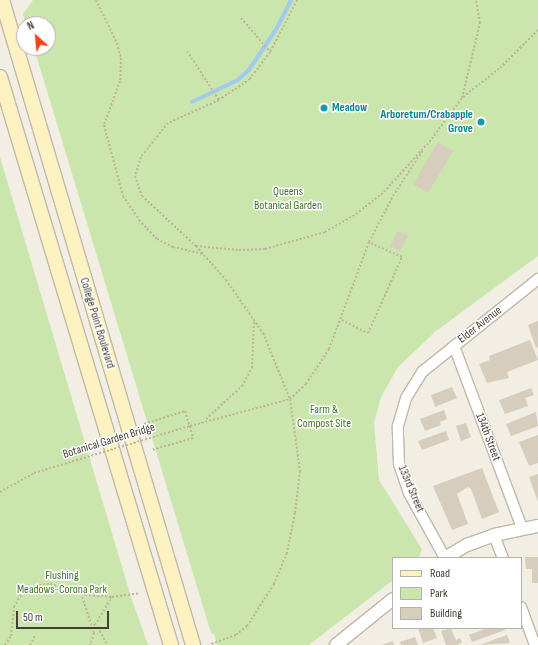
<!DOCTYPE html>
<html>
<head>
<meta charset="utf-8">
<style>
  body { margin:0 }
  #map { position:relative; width:538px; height:645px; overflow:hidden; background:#f2eee4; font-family:"Sofia Sans Condensed",sans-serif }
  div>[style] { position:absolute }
  .green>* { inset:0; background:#cae6ad }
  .stream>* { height:3.5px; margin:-1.75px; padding:0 1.75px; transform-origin:1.75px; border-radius:1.75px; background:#a0cbef }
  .building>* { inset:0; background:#d6cdbd }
  .path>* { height:2px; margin-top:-1px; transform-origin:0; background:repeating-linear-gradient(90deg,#bfb399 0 2px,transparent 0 4px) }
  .roads { filter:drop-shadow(1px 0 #c0b9aa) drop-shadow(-1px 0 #c0b9aa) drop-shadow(0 1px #c0b9aa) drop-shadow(0 -1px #c0b9aa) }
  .minor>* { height:10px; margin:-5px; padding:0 5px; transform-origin:5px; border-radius:5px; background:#fff }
  .tertiary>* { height:12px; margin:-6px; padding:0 6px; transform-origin:6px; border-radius:6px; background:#fff }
  .secondary>* { height:14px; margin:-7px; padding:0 7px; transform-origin:7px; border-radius:7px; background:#fef2c2 }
  .path-bridge>* { height:2px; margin-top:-1px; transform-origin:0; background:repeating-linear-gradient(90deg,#bfb399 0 2px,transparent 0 4px) }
  .dots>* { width:11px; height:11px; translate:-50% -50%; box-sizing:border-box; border:2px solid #fff; border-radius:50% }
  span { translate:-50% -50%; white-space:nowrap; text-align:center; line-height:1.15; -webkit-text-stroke:3px #fff; paint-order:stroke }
  .culture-label { font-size:12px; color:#0d838f; font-weight:700 }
  .left { translate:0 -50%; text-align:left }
  .right { translate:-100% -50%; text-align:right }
  .park-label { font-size:12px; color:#427529 }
  .street-label { font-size:12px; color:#443f34 }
  .legend { position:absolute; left:392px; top:557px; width:130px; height:72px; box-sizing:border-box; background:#fff; border:1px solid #b4b2ae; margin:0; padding:5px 7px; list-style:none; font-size:12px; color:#443f34 }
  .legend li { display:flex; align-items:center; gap:8px; height:20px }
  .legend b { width:20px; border:1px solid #b4b2ae }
  .north { position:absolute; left:16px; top:16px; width:40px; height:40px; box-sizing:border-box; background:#fff; border:1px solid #b4b2ae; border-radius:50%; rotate:333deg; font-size:11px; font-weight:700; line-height:16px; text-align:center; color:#443f34 }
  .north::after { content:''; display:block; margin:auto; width:14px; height:18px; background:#f74216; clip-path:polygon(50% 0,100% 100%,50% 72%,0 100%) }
  .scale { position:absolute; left:16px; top:611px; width:93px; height:18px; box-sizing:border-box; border:2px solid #443f34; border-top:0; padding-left:5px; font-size:12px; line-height:14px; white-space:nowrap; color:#443f34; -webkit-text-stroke:3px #fff; paint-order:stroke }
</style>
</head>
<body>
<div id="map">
  <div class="green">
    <div style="clip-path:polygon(33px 0,538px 0,538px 256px,436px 331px,398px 367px,381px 397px,374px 423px,379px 480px,422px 549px,419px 558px,393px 558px,393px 580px,309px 645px,217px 645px,214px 634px,211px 633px,34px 48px,48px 48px,48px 24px,26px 24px,23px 14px)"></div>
    <div style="clip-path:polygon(0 157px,131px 597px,148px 645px,0 645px)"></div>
  </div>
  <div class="stream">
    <div style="left:192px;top:102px;width:51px;rotate:-25.6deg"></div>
    <div style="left:238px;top:80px;width:15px;rotate:-42deg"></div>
    <div style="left:249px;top:70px;width:50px;rotate:-56.3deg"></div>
    <div style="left:277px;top:28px;width:31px;rotate:-63deg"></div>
  </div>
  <div class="building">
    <div style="clip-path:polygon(438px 142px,453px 151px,428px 193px,413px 184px)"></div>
    <div style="clip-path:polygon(398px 231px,408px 236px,400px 251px,390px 246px)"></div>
    <div style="clip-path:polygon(538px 321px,538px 347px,536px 348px,528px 325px)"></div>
    <div style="clip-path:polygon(530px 340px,538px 360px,507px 372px,509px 378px,487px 383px,479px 364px,490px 360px,489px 356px)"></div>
    <div style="clip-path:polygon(452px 387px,457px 398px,435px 407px,431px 395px)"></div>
    <div style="clip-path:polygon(531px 388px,534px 395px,525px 398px,528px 406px,505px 414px,499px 400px)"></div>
    <div style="clip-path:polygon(444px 410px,447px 419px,440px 422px,441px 425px,425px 431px,420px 419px)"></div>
    <div style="clip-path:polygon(536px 412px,538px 426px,511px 436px,506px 424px)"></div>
    <div style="clip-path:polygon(466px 423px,471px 437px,461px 441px,456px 426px)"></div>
    <div style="clip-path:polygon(446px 431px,449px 440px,422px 450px,418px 441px)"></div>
    <div style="clip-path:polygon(538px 435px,538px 463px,529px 466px,519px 442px)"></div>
    <div style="clip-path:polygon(482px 468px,499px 512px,482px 519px,471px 489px,468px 487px,457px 494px,468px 524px,452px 530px,433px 486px)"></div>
    <div style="clip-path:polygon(538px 474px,538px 502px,529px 477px)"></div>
    <div style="clip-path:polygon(525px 557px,538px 557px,538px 583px,532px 583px,532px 569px,526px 569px)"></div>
    <div style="clip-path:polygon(418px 628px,433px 628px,437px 638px,423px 643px)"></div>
    <div style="clip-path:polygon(451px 628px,456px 640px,460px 638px,462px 642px,458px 645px,446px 645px,441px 631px)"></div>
    <div style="clip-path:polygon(487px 628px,504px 628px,505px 630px,472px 642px,469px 635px)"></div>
    <div style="clip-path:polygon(507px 635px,510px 643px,479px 645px)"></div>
    <div style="clip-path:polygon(415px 637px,418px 645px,401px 645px,400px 642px)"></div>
    <div style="clip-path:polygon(393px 641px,394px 645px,381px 645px)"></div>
  </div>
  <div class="path">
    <div style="left:96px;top:0;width:48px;rotate:64deg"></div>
    <div style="left:117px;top:43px;width:16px;rotate:75deg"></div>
    <div style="left:121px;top:58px;width:23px;rotate:92deg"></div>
    <div style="left:120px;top:81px;width:47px;rotate:110deg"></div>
    <div style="left:104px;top:125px;width:73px;rotate:75deg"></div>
    <div style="left:123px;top:196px;width:29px;rotate:56deg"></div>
    <div style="left:139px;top:220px;width:26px;rotate:47deg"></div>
    <div style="left:157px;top:239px;width:18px;rotate:27deg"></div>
    <div style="left:173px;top:247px;width:31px;rotate:13deg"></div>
    <div style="left:297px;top:0;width:59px;rotate:117.4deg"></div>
    <div style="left:270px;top:52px;width:34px;rotate:127deg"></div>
    <div style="left:250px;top:79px;width:37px;rotate:146deg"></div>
    <div style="left:219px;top:100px;width:56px;rotate:155.7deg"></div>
    <div style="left:168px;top:123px;width:43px;rotate:128.5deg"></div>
    <div style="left:141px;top:157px;width:20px;rotate:108deg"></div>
    <div style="left:135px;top:176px;width:21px;rotate:71deg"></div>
    <div style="left:142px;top:196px;width:74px;rotate:42.8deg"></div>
    <div style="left:196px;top:246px;width:43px;rotate:5.3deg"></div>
    <div style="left:239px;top:250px;width:26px;rotate:-2deg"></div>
    <div style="left:265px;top:249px;width:62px;rotate:-15.8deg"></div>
    <div style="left:325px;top:232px;width:36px;rotate:-30deg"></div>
    <div style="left:356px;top:214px;width:36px;rotate:-38deg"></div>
    <div style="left:384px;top:192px;width:64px;rotate:-48.1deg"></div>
    <div style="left:241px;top:18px;width:45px;rotate:49.5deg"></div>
    <div style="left:187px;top:51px;width:59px;rotate:56.9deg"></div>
    <div style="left:463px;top:97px;width:47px;rotate:-38.1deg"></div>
    <div style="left:500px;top:68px;width:54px;rotate:-45deg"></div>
    <div style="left:427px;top:145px;width:59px;rotate:-53.3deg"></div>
    <div style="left:462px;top:98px;width:77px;rotate:-76.5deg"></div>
    <div style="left:480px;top:23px;width:23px;rotate:-100deg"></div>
    <div style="left:196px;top:246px;width:45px;rotate:48.6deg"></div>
    <div style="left:226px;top:280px;width:65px;rotate:55.1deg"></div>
    <div style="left:263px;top:333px;width:71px;rotate:67.8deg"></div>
    <div style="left:290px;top:399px;width:73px;rotate:82.1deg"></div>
    <div style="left:300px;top:471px;width:42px;rotate:96.8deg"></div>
    <div style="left:295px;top:513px;width:41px;rotate:101.3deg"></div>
    <div style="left:287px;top:553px;width:34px;rotate:113deg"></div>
    <div style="left:274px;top:584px;width:50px;rotate:122.7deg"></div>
    <div style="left:247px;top:626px;width:14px;rotate:141deg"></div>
    <div style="left:236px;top:635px;width:27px;rotate:160deg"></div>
    <div style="left:342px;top:320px;width:29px;rotate:27deg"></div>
    <div style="left:368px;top:333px;width:83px;rotate:-65.9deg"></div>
    <div style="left:402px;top:257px;width:36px;rotate:-156deg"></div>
    <div style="left:206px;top:419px;width:49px;rotate:-42.5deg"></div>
    <div style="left:242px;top:386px;width:21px;rotate:-61deg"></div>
    <div style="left:252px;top:368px;width:48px;rotate:-87.6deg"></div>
    <div style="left:144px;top:424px;width:43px;rotate:-17.6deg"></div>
    <div style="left:185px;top:411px;width:28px;rotate:73deg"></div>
    <div style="left:193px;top:438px;width:43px;rotate:163.7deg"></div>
    <div style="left:190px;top:426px;width:104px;rotate:-15.1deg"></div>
    <div style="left:290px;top:399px;width:22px;rotate:-43deg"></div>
    <div style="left:306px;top:384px;width:42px;rotate:-56.7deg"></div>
    <div style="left:329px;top:349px;width:114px;rotate:-69.5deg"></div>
    <div style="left:369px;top:242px;width:52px;rotate:-62.4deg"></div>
    <div style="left:393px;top:196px;width:55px;rotate:-56.9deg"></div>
    <div style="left:0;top:492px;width:39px;rotate:-29deg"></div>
    <div style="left:81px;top:593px;width:42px;rotate:72deg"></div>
    <div style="left:94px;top:633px;width:13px;rotate:108deg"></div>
    <div style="left:94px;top:624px;width:9px;rotate:49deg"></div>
    <div style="left:100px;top:631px;width:16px;rotate:63deg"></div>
    <div style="left:95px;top:625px;width:33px;rotate:-59deg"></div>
    <div style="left:5px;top:645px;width:11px;rotate:-56deg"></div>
    <div style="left:11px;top:636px;width:29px;rotate:-84deg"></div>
    <div style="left:14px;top:607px;width:13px;rotate:-61deg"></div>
    <div style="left:20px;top:596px;width:22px;rotate:-30deg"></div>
    <div style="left:39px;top:585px;width:11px;rotate:-5deg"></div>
    <div style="left:50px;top:584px;width:37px;rotate:17deg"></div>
    <div style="left:85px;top:595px;width:27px;rotate:4deg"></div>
    <div style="left:112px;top:597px;width:27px;rotate:-8deg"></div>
    <div style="left:30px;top:645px;width:10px;rotate:-61deg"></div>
  </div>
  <div class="roads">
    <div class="minor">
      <div style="left:454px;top:346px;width:194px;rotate:69.5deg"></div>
      <div style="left:494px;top:535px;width:25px;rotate:69deg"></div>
      <div style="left:445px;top:558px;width:74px;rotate:-119deg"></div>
      <div style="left:409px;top:493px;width:31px;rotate:-109deg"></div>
      <div style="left:399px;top:464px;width:38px;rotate:-92deg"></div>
      <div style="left:398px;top:426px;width:29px;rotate:-74deg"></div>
      <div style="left:406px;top:398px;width:31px;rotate:-58deg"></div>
      <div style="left:422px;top:372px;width:149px;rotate:-38.7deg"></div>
      <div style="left:521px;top:607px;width:40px;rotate:69.8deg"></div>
    </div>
    <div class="tertiary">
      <div style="left:445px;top:558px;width:26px;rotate:-31deg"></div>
      <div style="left:467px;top:545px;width:29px;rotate:-20deg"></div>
      <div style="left:494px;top:535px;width:45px;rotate:-11.6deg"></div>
      <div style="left:336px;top:645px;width:73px;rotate:-38.9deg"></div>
    </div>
    <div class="secondary">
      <div style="left:2px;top:0;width:673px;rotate:73.5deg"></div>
      <div style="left:0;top:77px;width:593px;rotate:73.25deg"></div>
    </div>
  </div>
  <div class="path-bridge">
    <div style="left:34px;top:473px;width:163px;rotate:-16.8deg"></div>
  </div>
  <div class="dots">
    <div style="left:324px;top:108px;background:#0f9aa8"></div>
    <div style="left:481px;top:122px;background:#0f9aa8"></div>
  </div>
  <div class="culture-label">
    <span class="left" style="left:332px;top:108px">Meadow</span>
    <span class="right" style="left:473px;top:122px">Arboretum/Crabapple<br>Grove</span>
  </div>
  <div class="park-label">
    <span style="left:288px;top:199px">Queens<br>Botanical Garden</span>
    <span style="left:324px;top:417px">Farm &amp;<br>Compost Site</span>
    <span style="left:62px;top:583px">Flushing<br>Meadows-Corona Park</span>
  </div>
  <div class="street-label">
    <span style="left:97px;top:323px;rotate:73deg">College Point Boulevard</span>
    <span style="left:480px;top:325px;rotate:-38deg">Elder Avenue</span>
    <span style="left:488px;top:437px;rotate:69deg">134th Street</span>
    <span style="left:109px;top:441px;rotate:-17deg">Botanical Garden Bridge</span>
    <span style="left:411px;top:489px;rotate:67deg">133rd Street</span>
  </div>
  <ul class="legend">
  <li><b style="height:5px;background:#fef2c2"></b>Road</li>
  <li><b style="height:11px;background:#cae6ad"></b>Park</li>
  <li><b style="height:11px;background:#d6cdbd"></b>Building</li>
  </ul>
  <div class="north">N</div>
  <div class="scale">50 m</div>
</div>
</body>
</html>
